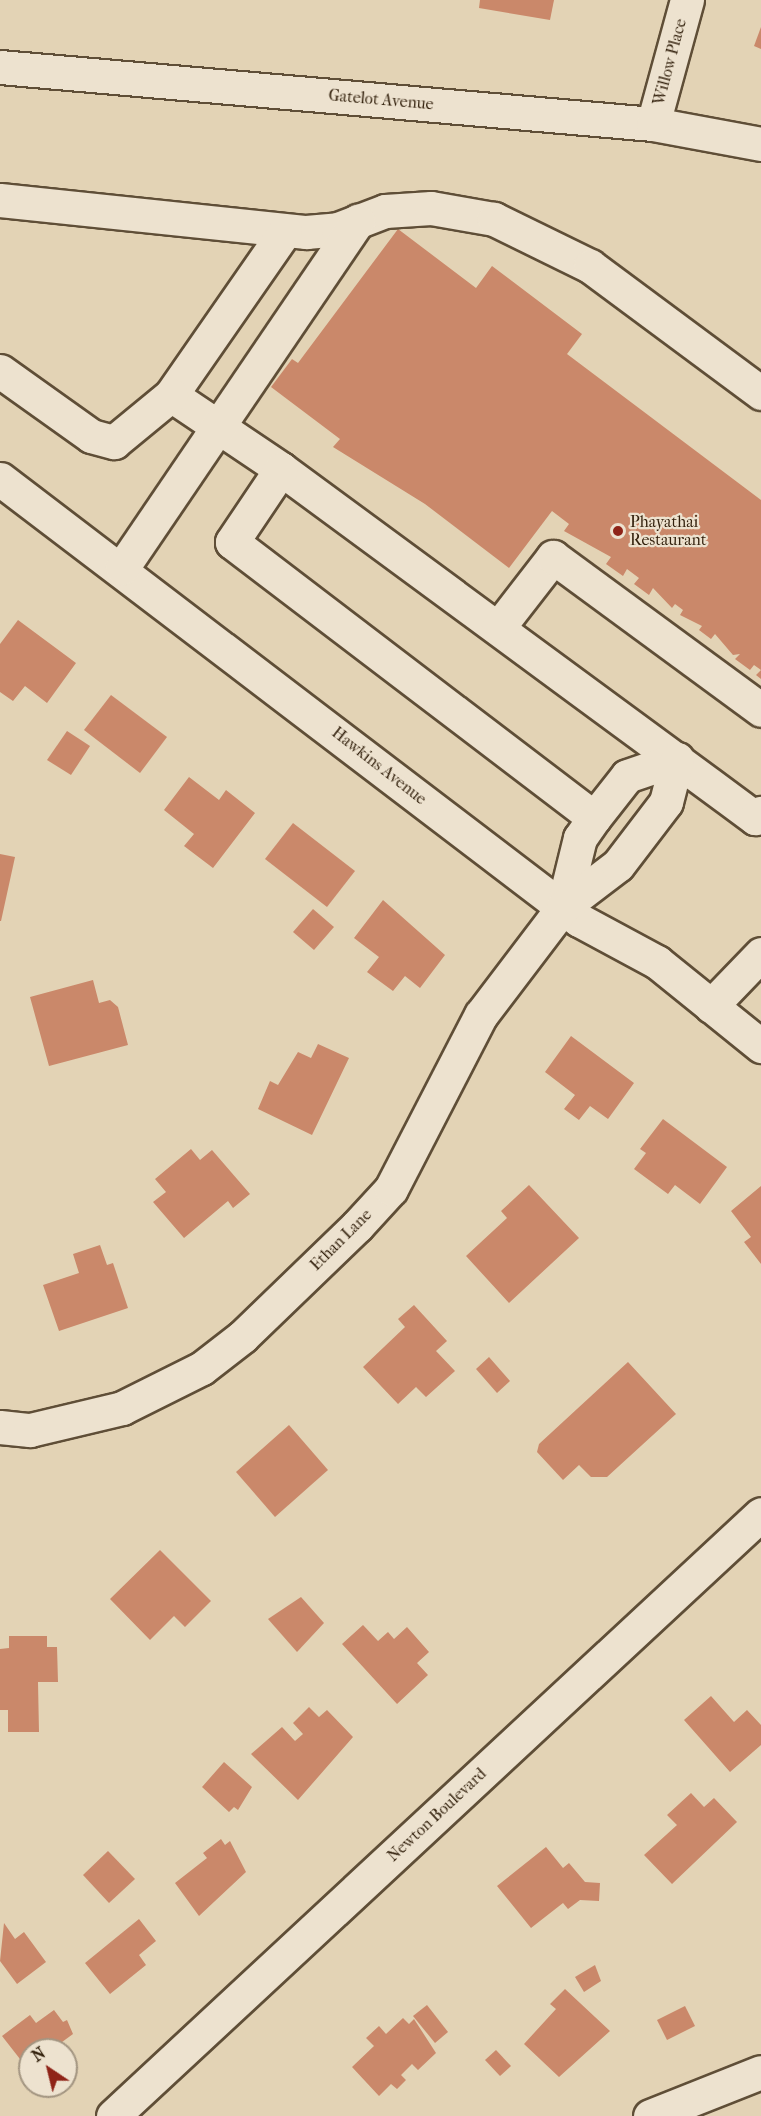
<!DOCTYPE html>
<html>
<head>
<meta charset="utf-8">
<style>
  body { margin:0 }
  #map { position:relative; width:761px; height:2116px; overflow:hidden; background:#e3d3b5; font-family:"IM FELL French Canon",serif }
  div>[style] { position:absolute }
  .building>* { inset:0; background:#ca886a }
  .roads { filter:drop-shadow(2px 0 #5f4e37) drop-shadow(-2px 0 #5f4e37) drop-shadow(0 2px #5f4e37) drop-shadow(0 -2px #5f4e37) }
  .minor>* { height:33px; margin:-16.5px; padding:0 16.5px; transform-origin:16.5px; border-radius:16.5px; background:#ede2cf }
  .dots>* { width:16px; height:16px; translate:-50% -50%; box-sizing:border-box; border:3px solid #ede2cf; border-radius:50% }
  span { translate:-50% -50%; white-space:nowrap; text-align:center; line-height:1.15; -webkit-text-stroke:4.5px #ede2cf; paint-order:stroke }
  .street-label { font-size:16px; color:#33210d }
  .poi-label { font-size:16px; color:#33210d }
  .left { translate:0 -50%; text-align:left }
  .north { position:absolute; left:18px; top:2038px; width:60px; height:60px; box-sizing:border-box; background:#ede2cf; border:2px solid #a39581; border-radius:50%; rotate:325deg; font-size:16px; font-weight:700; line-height:24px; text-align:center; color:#33210d }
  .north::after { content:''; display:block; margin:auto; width:21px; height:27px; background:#8f2418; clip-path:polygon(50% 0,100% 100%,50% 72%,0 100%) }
</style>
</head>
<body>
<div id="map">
  <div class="building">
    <div style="clip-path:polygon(480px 0,554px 0,550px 20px,479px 8px)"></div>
    <div style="clip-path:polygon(761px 27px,761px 49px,754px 46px)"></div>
    <div style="clip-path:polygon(398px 229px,476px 288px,492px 266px,582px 334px,567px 354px,761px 500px,761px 679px,756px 675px,761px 670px,754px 665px,750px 670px,735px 659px,740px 654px,733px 655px,715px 634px,711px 639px,699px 630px,702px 626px,680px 615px,683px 610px,675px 604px,672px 608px,653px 588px,649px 595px,634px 584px,639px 578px,627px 569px,623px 576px,606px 564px,611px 557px,564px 531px,569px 524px,552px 511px,509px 568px,425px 504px,333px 447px,340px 439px,271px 387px,292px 359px,298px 363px)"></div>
    <div style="clip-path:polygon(18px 620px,76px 663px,47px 703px,25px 686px,13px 701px,0 692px,0 644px)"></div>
    <div style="clip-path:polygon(111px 695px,167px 737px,140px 773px,84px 730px)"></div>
    <div style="clip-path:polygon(67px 731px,90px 746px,71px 775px,47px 760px)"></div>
    <div style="clip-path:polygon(189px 777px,219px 800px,226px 790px,255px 813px,213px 868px,184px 846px,194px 834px,164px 810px)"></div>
    <div style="clip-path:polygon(293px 823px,355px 871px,327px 907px,265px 859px)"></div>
    <div style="clip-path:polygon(0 854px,15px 857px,1px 921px,0 921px)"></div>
    <div style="clip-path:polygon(383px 900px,445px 955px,420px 988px,405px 976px,393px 991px,367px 972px,379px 957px,354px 938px)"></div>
    <div style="clip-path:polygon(313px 909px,334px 927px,314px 950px,293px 932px)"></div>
    <div style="clip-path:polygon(93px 980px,99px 1003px,110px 1000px,118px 1007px,128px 1045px,49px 1066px,30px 997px)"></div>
    <div style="clip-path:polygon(571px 1036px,634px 1083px,608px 1119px,590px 1106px,579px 1120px,564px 1109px,575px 1095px,545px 1072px)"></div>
    <div style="clip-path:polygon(318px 1044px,349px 1058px,312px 1135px,258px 1109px,270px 1081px,278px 1085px,298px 1052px,311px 1058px)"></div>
    <div style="clip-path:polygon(663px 1119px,727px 1167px,700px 1204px,675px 1185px,668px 1194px,634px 1169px,646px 1153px,640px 1149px)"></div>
    <div style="clip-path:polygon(191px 1149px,200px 1160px,212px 1150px,250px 1194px,233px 1208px,228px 1201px,184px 1238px,153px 1202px,166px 1192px,155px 1179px)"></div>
    <div style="clip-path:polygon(529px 1185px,579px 1238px,509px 1303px,466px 1256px,507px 1218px,501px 1211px)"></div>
    <div style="clip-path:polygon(761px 1186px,761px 1264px,744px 1242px,751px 1237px,731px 1211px)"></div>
    <div style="clip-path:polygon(100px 1245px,107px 1265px,113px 1263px,128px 1308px,59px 1331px,43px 1285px,79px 1273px,73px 1254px)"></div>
    <div style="clip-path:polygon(414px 1305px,447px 1341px,436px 1351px,455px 1371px,426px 1397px,416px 1387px,398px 1404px,363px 1367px,405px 1327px,398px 1319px)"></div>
    <div style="clip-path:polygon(489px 1357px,510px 1381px,497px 1393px,476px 1369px)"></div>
    <div style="clip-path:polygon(628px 1362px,676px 1414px,607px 1477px,591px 1477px,579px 1465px,563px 1480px,537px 1452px,539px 1444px)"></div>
    <div style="clip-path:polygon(289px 1425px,328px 1470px,275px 1517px,236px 1472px)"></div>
    <div style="clip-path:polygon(160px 1550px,211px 1601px,185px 1627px,174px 1616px,150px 1640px,110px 1599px)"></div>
    <div style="clip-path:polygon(301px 1597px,324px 1623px,297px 1652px,268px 1619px)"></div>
    <div style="clip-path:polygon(363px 1625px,378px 1641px,388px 1632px,394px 1639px,407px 1627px,429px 1652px,417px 1663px,428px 1675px,397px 1704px,342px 1644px)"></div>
    <div style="clip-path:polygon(9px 1636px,47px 1636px,47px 1647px,57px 1647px,58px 1682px,38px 1682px,39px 1732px,8px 1732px,8px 1710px,0 1710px,0 1649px,9px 1648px)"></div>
    <div style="clip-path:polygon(711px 1696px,734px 1722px,747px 1710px,761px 1725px,761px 1745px,730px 1772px,684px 1720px)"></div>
    <div style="clip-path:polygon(309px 1707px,319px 1717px,327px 1710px,353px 1737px,298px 1800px,251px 1754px,282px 1727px,295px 1741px,303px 1734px,293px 1723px)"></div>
    <div style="clip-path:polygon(224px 1762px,252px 1787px,238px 1810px,234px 1807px,229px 1812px,202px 1787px)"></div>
    <div style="clip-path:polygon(691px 1793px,704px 1807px,714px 1798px,737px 1822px,672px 1884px,644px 1855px,677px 1825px,667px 1815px)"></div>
    <div style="clip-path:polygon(221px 1839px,225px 1845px,230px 1841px,246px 1872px,199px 1916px,175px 1883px,207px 1858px,203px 1853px)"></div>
    <div style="clip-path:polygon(546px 1847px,563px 1868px,569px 1863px,585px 1882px,600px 1883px,599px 1901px,580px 1900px,568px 1909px,563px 1903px,531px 1928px,497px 1886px)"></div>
    <div style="clip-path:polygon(108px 1851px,135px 1879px,109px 1903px,83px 1875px)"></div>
    <div style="clip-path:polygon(139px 1919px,156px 1941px,139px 1955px,146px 1965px,110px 1994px,85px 1963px)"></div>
    <div style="clip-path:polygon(4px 1923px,15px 1939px,24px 1932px,46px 1962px,17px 1984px,0 1961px)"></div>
    <div style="clip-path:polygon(595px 1965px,601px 1981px,584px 1992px,575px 1977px)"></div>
    <div style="clip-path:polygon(565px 1989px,610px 2031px,559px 2077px,524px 2044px,556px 2009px,550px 2004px)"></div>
    <div style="clip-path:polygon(427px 2005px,448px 2032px,435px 2043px,413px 2016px)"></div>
    <div style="clip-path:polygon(685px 2006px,695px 2026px,667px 2040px,657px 2020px)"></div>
    <div style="clip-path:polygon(54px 2010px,63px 2022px,67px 2020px,73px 2034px,51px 2050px,30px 2050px,27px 2068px,2px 2036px,30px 2015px,36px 2023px)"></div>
    <div style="clip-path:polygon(403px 2018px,409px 2024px,414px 2019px,436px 2053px,418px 2070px,412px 2064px,401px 2075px,406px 2080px,397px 2089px,391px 2084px,379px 2096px,352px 2067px,374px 2046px,366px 2038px,379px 2026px,386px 2034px)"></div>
    <div style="clip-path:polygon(496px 2050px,511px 2066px,500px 2076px,485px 2060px)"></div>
  </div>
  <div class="roads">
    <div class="minor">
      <div style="left:0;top:67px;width:655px;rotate:4.99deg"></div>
      <div style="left:653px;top:124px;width:110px;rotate:10.5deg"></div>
      <div style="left:653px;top:124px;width:129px;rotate:-74.7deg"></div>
      <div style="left:0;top:200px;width:308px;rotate:6deg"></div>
      <div style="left:306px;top:232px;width:32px;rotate:-5deg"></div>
      <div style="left:338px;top:229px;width:50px;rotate:-21deg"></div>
      <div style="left:385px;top:211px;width:46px;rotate:-3.7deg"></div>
      <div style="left:431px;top:208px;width:64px;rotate:9.9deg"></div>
      <div style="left:494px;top:219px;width:107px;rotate:26.1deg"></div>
      <div style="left:590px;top:266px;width:213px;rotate:36.6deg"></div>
      <div style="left:285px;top:231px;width:200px;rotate:124.8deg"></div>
      <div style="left:171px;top:395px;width:133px;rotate:33.9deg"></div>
      <div style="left:281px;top:469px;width:589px;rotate:36.36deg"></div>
      <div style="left:755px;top:818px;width:8px;rotate:-40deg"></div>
      <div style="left:0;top:371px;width:112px;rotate:35.5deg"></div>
      <div style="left:91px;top:436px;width:24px;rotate:15deg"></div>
      <div style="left:114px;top:442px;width:74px;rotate:-39.5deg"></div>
      <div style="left:281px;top:469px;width:88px;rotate:123.9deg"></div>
      <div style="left:232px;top:542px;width:455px;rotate:37.3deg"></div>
      <div style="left:0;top:479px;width:728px;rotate:37.3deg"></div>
      <div style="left:579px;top:920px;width:89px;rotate:28.3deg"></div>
      <div style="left:657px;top:962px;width:134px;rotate:38.9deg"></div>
      <div style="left:122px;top:568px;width:420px;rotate:-55.8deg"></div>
      <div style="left:498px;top:628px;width:90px;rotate:-52.2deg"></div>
      <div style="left:553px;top:557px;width:258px;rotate:36.3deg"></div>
      <div style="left:563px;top:907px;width:71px;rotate:-76.2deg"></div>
      <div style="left:580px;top:838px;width:24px;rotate:-55deg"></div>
      <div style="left:594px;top:818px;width:53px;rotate:-51.8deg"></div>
      <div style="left:627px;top:776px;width:53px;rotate:-18.8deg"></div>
      <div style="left:711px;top:1006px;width:72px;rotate:-46.1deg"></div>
      <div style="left:0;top:1427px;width:30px;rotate:6deg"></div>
      <div style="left:30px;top:1430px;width:95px;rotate:-13.4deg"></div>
      <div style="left:122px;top:1408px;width:89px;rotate:-26.6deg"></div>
      <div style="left:202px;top:1368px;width:51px;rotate:-37.8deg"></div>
      <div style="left:242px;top:1337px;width:160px;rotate:-44deg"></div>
      <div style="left:357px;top:1226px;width:50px;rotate:-47.4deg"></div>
      <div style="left:391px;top:1189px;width:196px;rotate:-62.7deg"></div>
      <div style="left:481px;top:1015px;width:136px;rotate:-52.8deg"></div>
      <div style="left:563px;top:907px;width:69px;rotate:-37.4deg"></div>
      <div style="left:618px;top:865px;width:79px;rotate:-52.7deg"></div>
      <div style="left:666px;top:802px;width:44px;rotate:-75.7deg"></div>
      <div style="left:113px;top:2116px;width:884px;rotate:-42.89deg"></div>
      <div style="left:650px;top:2116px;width:119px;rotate:-21.6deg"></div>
    </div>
  </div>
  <div class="dots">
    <div style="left:618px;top:531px;background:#8f2418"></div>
  </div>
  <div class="street-label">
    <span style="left:670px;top:62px;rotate:-75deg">Willow Place</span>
    <span style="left:381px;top:100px;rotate:5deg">Gatelot Avenue</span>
    <span style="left:379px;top:766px;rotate:38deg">Hawkins Avenue</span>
    <span style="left:341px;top:1240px;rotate:-45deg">Ethan Lane</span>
    <span style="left:437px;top:1815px;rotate:-43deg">Newton Boulevard</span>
  </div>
  <div class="poi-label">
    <span class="left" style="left:630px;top:531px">Phayathai<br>Restaurant</span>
  </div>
  <div class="north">N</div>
</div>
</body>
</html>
